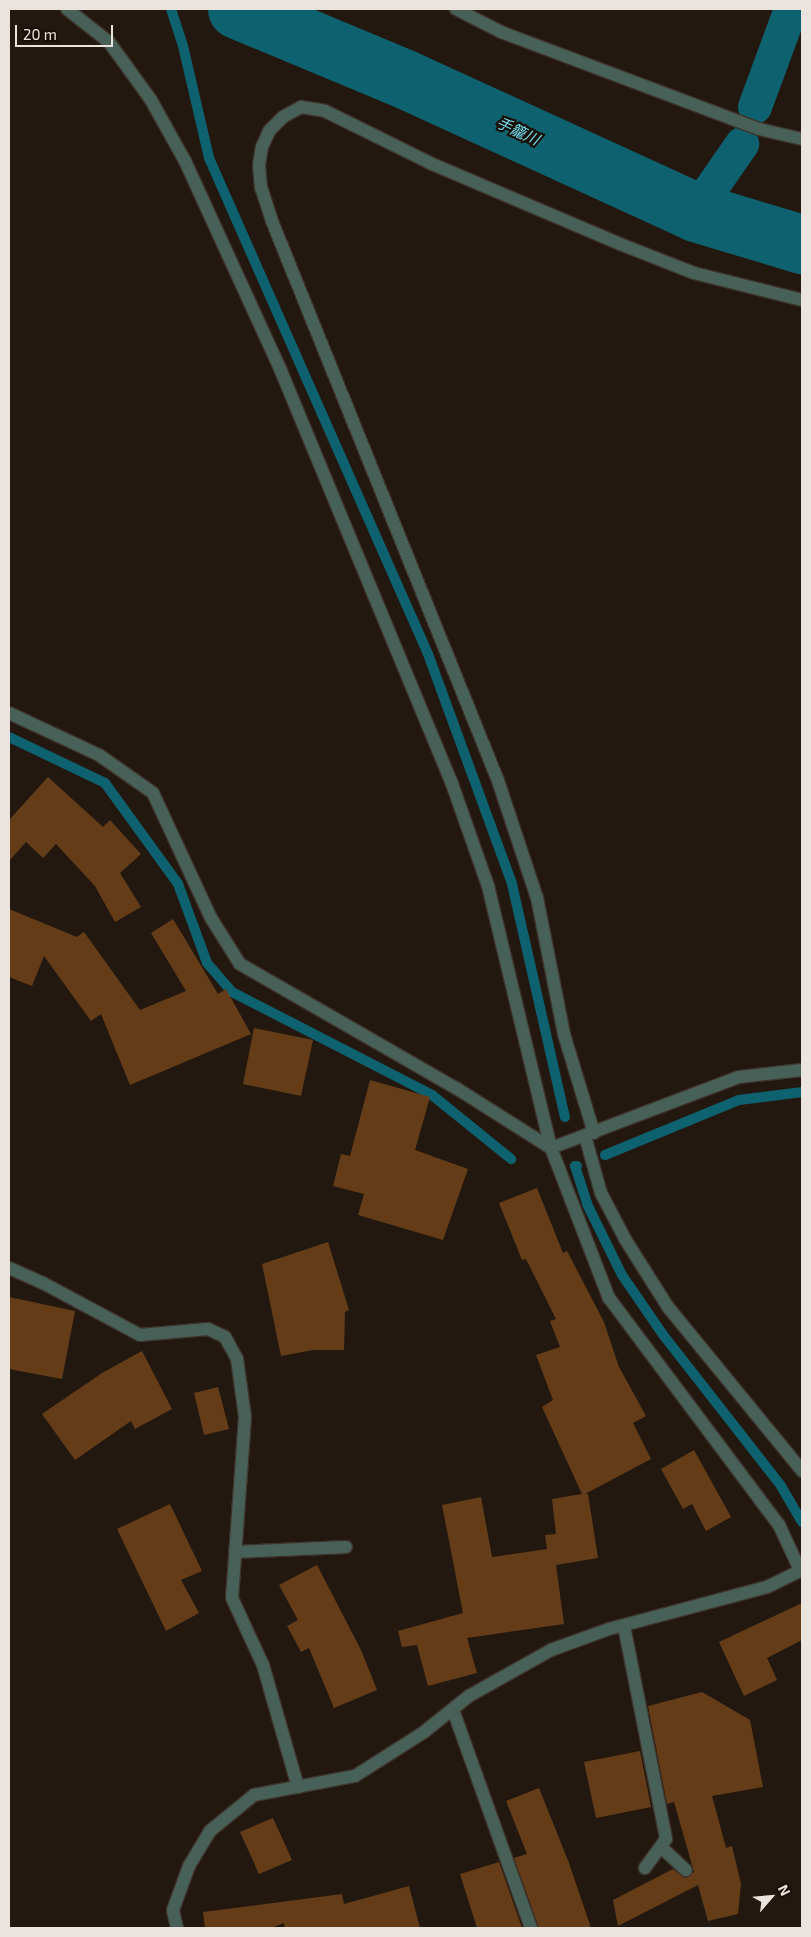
<!DOCTYPE html>
<html>
<head>
<meta charset="utf-8">
<style>
  body { margin:0 }
  #map { position:relative; width:811px; height:1937px; overflow:hidden; background:#23180f; font-family:"Exo 2","Noto Sans JP",sans-serif }
  div>[style] { position:absolute }
  .stream>* { height:10px; margin:-5px; padding:0 5px; transform-origin:5px; border-radius:5px; background:#0e616e }
  .canal>* { height:34px; margin:-17px; padding:0 17px; transform-origin:17px; border-radius:17px; background:#0e616e }
  .river>* { height:59px; margin:-29.5px; padding:0 29.5px; transform-origin:29.5px; border-radius:29.5px; background:#0e616e }
  .building>* { inset:0; background:#643d18 }
  .roads { filter:drop-shadow(1px 0 #3f342c) drop-shadow(-1px 0 #3f342c) drop-shadow(0 1px #3f342c) drop-shadow(0 -1px #3f342c) }
  .minor>* { height:12px; margin:-6px; padding:0 6px; transform-origin:6px; border-radius:6px; background:#476159 }
  span { translate:-50% -50%; white-space:nowrap; text-align:center; line-height:1.15; -webkit-text-stroke:4.5px #190f07; paint-order:stroke }
  .water-label { font-size:15px; color:#73e2f6; font-style:italic }
  .frame { position:absolute; inset:0; border:10px solid #ebe3dd; pointer-events:none }
  .north { position:absolute; left:746px; top:1872px; width:50px; height:50px; -webkit-text-stroke:4px #190f07; paint-order:stroke; rotate:63deg; font-size:14px; font-weight:700; line-height:20px; text-align:center; color:#ebe3dd }
  .north::after { content:''; display:block; margin:auto; width:18px; height:22px; background:#ebe3dd; clip-path:polygon(50% 0,100% 100%,50% 72%,0 100%) }
  .scale { position:absolute; left:15px; top:25px; width:98px; height:22px; box-sizing:border-box; border:2px solid #ebe3dd; border-top:0; padding-left:6px; font-size:15px; line-height:18px; white-space:nowrap; color:#ebe3dd; -webkit-text-stroke:4px #190f07; paint-order:stroke }
</style>
</head>
<body>
<div id="map">
  <div class="stream">
    <div style="left:171px;top:9px;width:39px;rotate:72deg"></div>
    <div style="left:183px;top:46px;width:115px;rotate:76.9deg"></div>
    <div style="left:209px;top:158px;width:542px;rotate:66.18deg"></div>
    <div style="left:428px;top:654px;width:245px;rotate:69.9deg"></div>
    <div style="left:512px;top:884px;width:239px;rotate:77.2deg"></div>
    <div style="left:9px;top:737px;width:106px;rotate:25.6deg"></div>
    <div style="left:105px;top:783px;width:125px;rotate:54.1deg"></div>
    <div style="left:178px;top:884px;width:84px;rotate:69.8deg"></div>
    <div style="left:207px;top:963px;width:38px;rotate:49deg"></div>
    <div style="left:232px;top:992px;width:225px;rotate:27.2deg"></div>
    <div style="left:432px;top:1095px;width:102px;rotate:39deg"></div>
    <div style="left:605px;top:1155px;width:145px;rotate:-22.3deg"></div>
    <div style="left:739px;top:1100px;width:64px;rotate:-7.2deg"></div>
    <div style="left:577px;top:1166px;width:2px;rotate:180deg"></div>
    <div style="left:575px;top:1166px;width:40px;rotate:72deg"></div>
    <div style="left:587px;top:1204px;width:79px;rotate:63.8deg"></div>
    <div style="left:622px;top:1275px;width:74px;rotate:55.5deg"></div>
    <div style="left:664px;top:1336px;width:190px;rotate:52deg"></div>
    <div style="left:781px;top:1486px;width:42px;rotate:59.7deg"></div>
  </div>
  <div class="canal">
    <div style="left:755px;top:107px;width:104px;rotate:-69.8deg"></div>
    <div style="left:695px;top:212px;width:83px;rotate:-55.3deg"></div>
  </div>
  <div class="river">
    <div style="left:237px;top:9px;width:182px;rotate:22.6deg"></div>
    <div style="left:405px;top:79px;width:319px;rotate:24.6deg"></div>
    <div style="left:695px;top:212px;width:112px;rotate:16.7deg"></div>
  </div>
  <div class="building">
    <div style="clip-path:polygon(48px 777px,103px 827px,110px 820px,141px 854px,120px 873px,141px 907px,115px 922px,95px 886px,56px 844px,43px 858px,26px 842px,9px 861px,9px 820px)"></div>
    <div style="clip-path:polygon(9px 909px,77px 937px,84px 932px,140px 1010px,186px 991px,151px 933px,173px 919px,218px 994px,226px 989px,251px 1034px,130px 1085px,101px 1014px,91px 1021px,44px 956px,32px 986px,9px 977px)"></div>
    <div style="clip-path:polygon(254px 1028px,313px 1040px,301px 1096px,243px 1084px)"></div>
    <div style="clip-path:polygon(370px 1080px,430px 1097px,415px 1150px,468px 1169px,443px 1240px,358px 1215px,364px 1194px,333px 1186px,341px 1154px,350px 1156px)"></div>
    <div style="clip-path:polygon(537px 1188px,563px 1253px,567px 1251px,604px 1322px,619px 1367px,646px 1416px,633px 1423px,651px 1459px,585px 1494px,588px 1494px,598px 1558px,556px 1565px,564px 1624px,467px 1638px,477px 1673px,428px 1686px,417px 1645px,402px 1647px,398px 1631px,463px 1613px,442px 1505px,481px 1497px,492px 1557px,547px 1549px,545px 1535px,556px 1534px,552px 1499px,582px 1494px,542px 1407px,553px 1400px,536px 1355px,560px 1347px,550px 1321px,556px 1319px,526px 1259px,522px 1260px,499px 1203px)"></div>
    <div style="clip-path:polygon(328px 1242px,349px 1310px,345px 1312px,344px 1350px,313px 1350px,281px 1356px,262px 1264px)"></div>
    <div style="clip-path:polygon(9px 1297px,75px 1311px,62px 1379px,9px 1369px)"></div>
    <div style="clip-path:polygon(142px 1351px,172px 1409px,135px 1429px,131px 1421px,75px 1460px,42px 1414px,102px 1373px)"></div>
    <div style="clip-path:polygon(218px 1387px,229px 1429px,204px 1435px,194px 1393px)"></div>
    <div style="clip-path:polygon(694px 1450px,731px 1517px,706px 1531px,692px 1504px,683px 1509px,661px 1469px)"></div>
    <div style="clip-path:polygon(170px 1504px,202px 1571px,181px 1580px,199px 1613px,166px 1631px,117px 1529px)"></div>
    <div style="clip-path:polygon(317px 1565px,361px 1650px,377px 1690px,334px 1708px,309px 1648px,301px 1652px,287px 1626px,298px 1620px,279px 1585px)"></div>
    <div style="clip-path:polygon(802px 1603px,802px 1640px,767px 1658px,777px 1680px,744px 1696px,719px 1642px)"></div>
    <div style="clip-path:polygon(702px 1692px,750px 1720px,763px 1787px,712px 1796px,726px 1848px,732px 1846px,741px 1884px,738px 1914px,708px 1921px,698px 1885px,618px 1926px,613px 1900px,673px 1869px,685px 1878px,694px 1872px,674px 1802px,667px 1804px,648px 1706px)"></div>
    <div style="clip-path:polygon(640px 1751px,651px 1807px,596px 1818px,584px 1762px)"></div>
    <div style="clip-path:polygon(539px 1788px,569px 1863px,591px 1928px,539px 1928px,514px 1858px,527px 1854px,506px 1801px)"></div>
    <div style="clip-path:polygon(273px 1818px,292px 1860px,259px 1874px,240px 1832px)"></div>
    <div style="clip-path:polygon(499px 1862px,522px 1928px,477px 1928px,460px 1874px)"></div>
    <div style="clip-path:polygon(409px 1886px,420px 1928px,285px 1928px,284px 1923px,271px 1928px,205px 1928px,203px 1912px,342px 1894px,344px 1904px)"></div>
  </div>
  <div class="roads">
    <div class="minor">
      <div style="left:67px;top:9px;width:53px;rotate:38.2deg"></div>
      <div style="left:109px;top:42px;width:72px;rotate:54.1deg"></div>
      <div style="left:151px;top:100px;width:70px;rotate:60.9deg"></div>
      <div style="left:185px;top:161px;width:231px;rotate:65.4deg"></div>
      <div style="left:281px;top:371px;width:444px;rotate:67.5deg"></div>
      <div style="left:451px;top:781px;width:111px;rotate:70.6deg"></div>
      <div style="left:488px;top:886px;width:269px;rotate:76.5deg"></div>
      <div style="left:551px;top:1148px;width:161px;rotate:68.9deg"></div>
      <div style="left:609px;top:1298px;width:284px;rotate:53.2deg"></div>
      <div style="left:779px;top:1525px;width:50px;rotate:65deg"></div>
      <div style="left:456px;top:9px;width:51px;rotate:27.1deg"></div>
      <div style="left:501px;top:32px;width:276px;rotate:20.6deg"></div>
      <div style="left:759px;top:129px;width:44px;rotate:13.1deg"></div>
      <div style="left:9px;top:713px;width:99px;rotate:25deg"></div>
      <div style="left:99px;top:755px;width:66px;rotate:35.1deg"></div>
      <div style="left:153px;top:793px;width:138px;rotate:65.1deg"></div>
      <div style="left:211px;top:918px;width:54px;rotate:57.8deg"></div>
      <div style="left:240px;top:964px;width:249px;rotate:29.9deg"></div>
      <div style="left:456px;top:1088px;width:112px;rotate:32.3deg"></div>
      <div style="left:594px;top:1133px;width:103px;rotate:-106.9deg"></div>
      <div style="left:564px;top:1034px;width:139px;rotate:-101.2deg"></div>
      <div style="left:537px;top:898px;width:126px;rotate:-108.4deg"></div>
      <div style="left:497px;top:778px;width:601px;rotate:-112deg"></div>
      <div style="left:272px;top:221px;width:35px;rotate:-108deg"></div>
      <div style="left:261px;top:188px;width:23px;rotate:-95deg"></div>
      <div style="left:259px;top:165px;width:18px;rotate:-81deg"></div>
      <div style="left:262px;top:147px;width:17px;rotate:-66deg"></div>
      <div style="left:269px;top:131px;width:20px;rotate:-45deg"></div>
      <div style="left:283px;top:117px;width:21px;rotate:-29deg"></div>
      <div style="left:301px;top:107px;width:24px;rotate:9deg"></div>
      <div style="left:325px;top:111px;width:117px;rotate:26.3deg"></div>
      <div style="left:430px;top:163px;width:207px;rotate:23.1deg"></div>
      <div style="left:620px;top:244px;width:79px;rotate:21.4deg"></div>
      <div style="left:694px;top:273px;width:111px;rotate:14deg"></div>
      <div style="left:585px;top:1136px;width:59px;rotate:74.3deg"></div>
      <div style="left:601px;top:1193px;width:52px;rotate:62.4deg"></div>
      <div style="left:625px;top:1239px;width:80px;rotate:57.7deg"></div>
      <div style="left:668px;top:1307px;width:212px;rotate:50.7deg"></div>
      <div style="left:551px;top:1148px;width:201px;rotate:-20.7deg"></div>
      <div style="left:739px;top:1077px;width:63px;rotate:-6.3deg"></div>
      <div style="left:9px;top:1268px;width:37px;rotate:24deg"></div>
      <div style="left:43px;top:1283px;width:110px;rotate:28.2deg"></div>
      <div style="left:140px;top:1335px;width:68px;rotate:-5deg"></div>
      <div style="left:208px;top:1329px;width:19px;rotate:25deg"></div>
      <div style="left:225px;top:1337px;width:25px;rotate:61deg"></div>
      <div style="left:237px;top:1359px;width:59px;rotate:82.1deg"></div>
      <div style="left:245px;top:1417px;width:181px;rotate:94.1deg"></div>
      <div style="left:232px;top:1598px;width:74px;rotate:65.2deg"></div>
      <div style="left:263px;top:1665px;width:127px;rotate:74deg"></div>
      <div style="left:235px;top:1552px;width:111px;rotate:-2.6deg"></div>
      <div style="left:624px;top:1626px;width:217px;rotate:78.8deg"></div>
      <div style="left:666px;top:1839px;width:36px;rotate:126deg"></div>
      <div style="left:453px;top:1710px;width:232px;rotate:70.3deg"></div>
      <div style="left:661px;top:1847px;width:34px;rotate:43deg"></div>
      <div style="left:177px;top:1928px;width:18px;rotate:-103deg"></div>
      <div style="left:173px;top:1910px;width:47px;rotate:-70deg"></div>
      <div style="left:189px;top:1866px;width:41px;rotate:-59deg"></div>
      <div style="left:210px;top:1831px;width:57px;rotate:-39.3deg"></div>
      <div style="left:254px;top:1795px;width:103px;rotate:-10.7deg"></div>
      <div style="left:355px;top:1776px;width:82px;rotate:-32.5deg"></div>
      <div style="left:424px;top:1732px;width:58px;rotate:-38.7deg"></div>
      <div style="left:469px;top:1696px;width:94px;rotate:-29.3deg"></div>
      <div style="left:551px;top:1650px;width:62px;rotate:-19.9deg"></div>
      <div style="left:609px;top:1629px;width:163px;rotate:-14.9deg"></div>
      <div style="left:767px;top:1587px;width:39px;rotate:-26deg"></div>
    </div>
  </div>
  <div class="water-label">
    <span style="left:518px;top:131px;rotate:25deg">手籠川</span>
  </div>
  <div class="frame"></div>
  <div class="north">N</div>
  <div class="scale">20 m</div>
</div>
</body>
</html>
